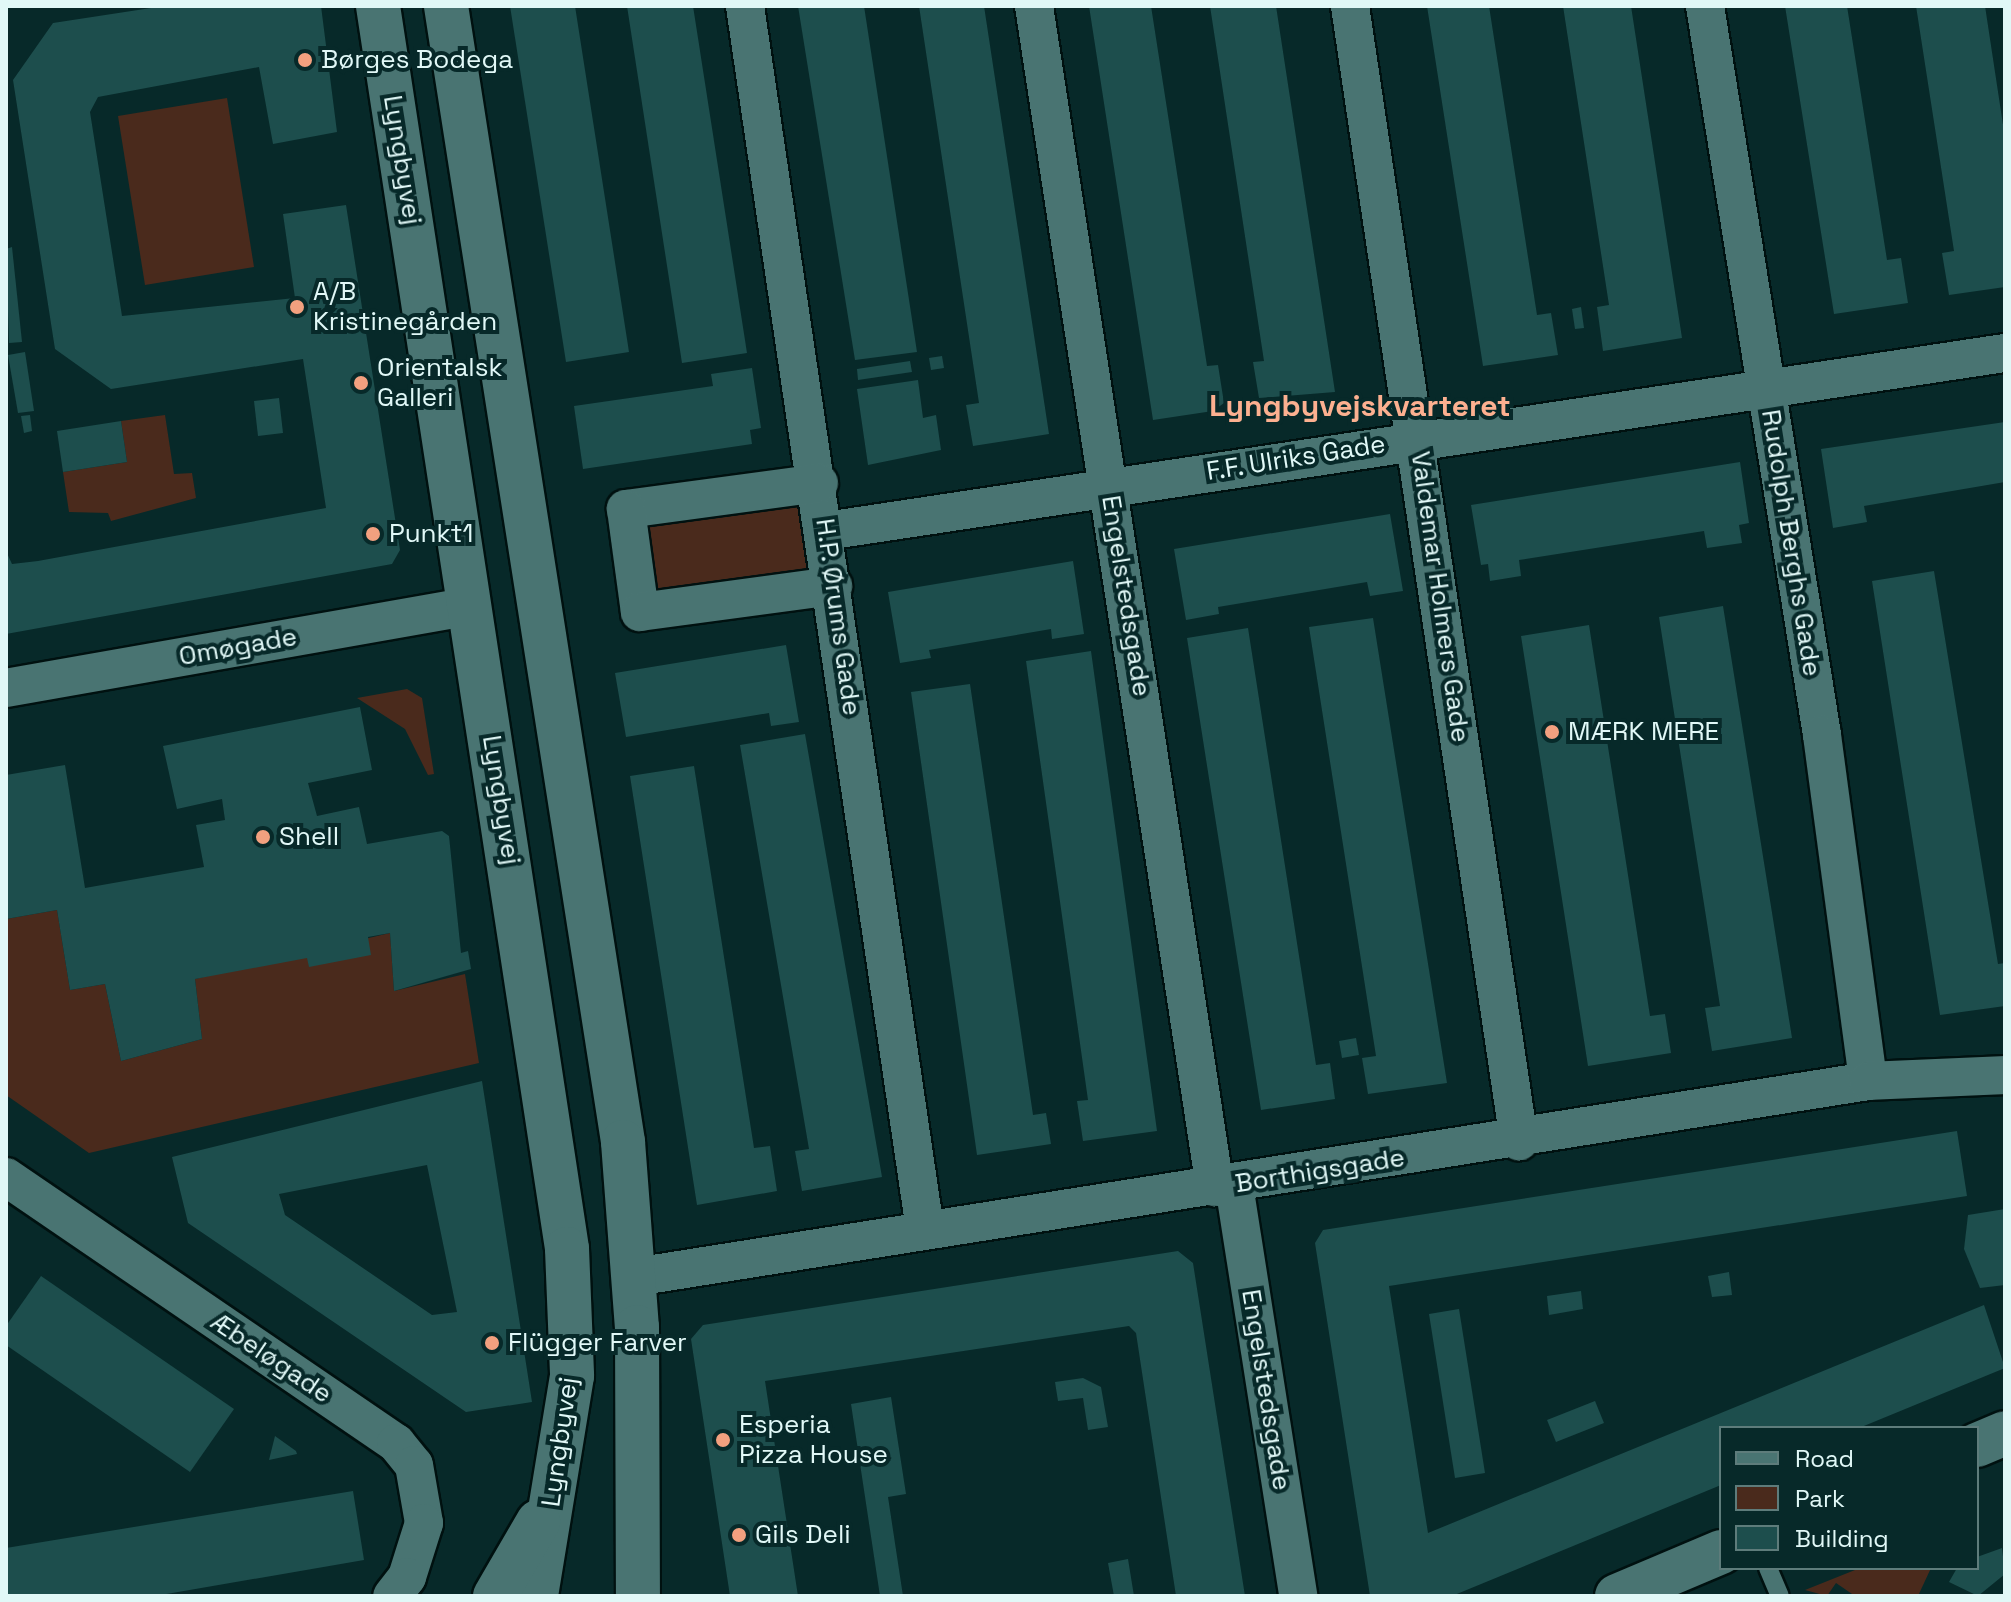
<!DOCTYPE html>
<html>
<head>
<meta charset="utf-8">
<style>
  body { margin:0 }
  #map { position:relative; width:2011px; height:1602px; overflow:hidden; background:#072929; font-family:"Space Grotesk",sans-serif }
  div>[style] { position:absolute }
  .green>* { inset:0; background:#4a2a1c }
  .building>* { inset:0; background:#1d4e4d }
  .roads { filter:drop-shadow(2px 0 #001110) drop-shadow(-2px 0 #001110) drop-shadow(0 2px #001110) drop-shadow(0 -2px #001110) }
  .lane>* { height:18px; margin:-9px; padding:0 9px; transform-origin:9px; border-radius:9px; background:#497472 }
  .street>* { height:38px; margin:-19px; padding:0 19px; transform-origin:19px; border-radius:19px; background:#497472 }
  .secondary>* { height:44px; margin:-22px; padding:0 22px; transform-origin:22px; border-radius:22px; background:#497472 }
  .dots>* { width:22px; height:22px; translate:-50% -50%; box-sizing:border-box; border:4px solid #072929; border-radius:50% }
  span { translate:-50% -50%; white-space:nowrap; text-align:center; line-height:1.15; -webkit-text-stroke:8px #072929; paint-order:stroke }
  .poi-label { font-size:26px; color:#e1f8f7 }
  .left { translate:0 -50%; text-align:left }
  .street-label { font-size:26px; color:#e1f8f7 }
  .quarter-label { font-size:30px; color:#fcb090; font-weight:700 }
  .frame { position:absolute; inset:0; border:8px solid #e1f8f7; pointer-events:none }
  .legend { position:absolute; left:1719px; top:1426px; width:260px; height:144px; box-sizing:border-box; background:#072929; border:2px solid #5e7c7b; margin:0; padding:10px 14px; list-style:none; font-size:24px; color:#e1f8f7 }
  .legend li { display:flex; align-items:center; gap:16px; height:40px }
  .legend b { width:40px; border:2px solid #5e7c7b }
</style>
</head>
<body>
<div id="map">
  <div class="green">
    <div style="clip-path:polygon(227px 98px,254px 267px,145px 285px,118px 116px)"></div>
    <div style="clip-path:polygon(165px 415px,174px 474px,192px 473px,196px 498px,111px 521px,108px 513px,69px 512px,63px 472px,127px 462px,121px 421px)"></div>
    <div style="clip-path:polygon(804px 491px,816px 579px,650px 602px,638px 514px)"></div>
    <div style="clip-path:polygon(407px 689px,422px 698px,434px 774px,428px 775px,405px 729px,357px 698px)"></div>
    <div style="clip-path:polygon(57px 910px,70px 990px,105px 984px,121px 1061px,202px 1039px,195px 979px,390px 933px,394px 991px,465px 974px,479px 1063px,89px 1153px,6px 1095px,6px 919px)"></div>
    <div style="clip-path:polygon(1860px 1568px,1931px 1568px,1918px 1596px,1855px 1596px,1836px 1583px,1827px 1596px,1805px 1590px)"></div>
  </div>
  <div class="building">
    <div style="clip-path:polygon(164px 6px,321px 6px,337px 132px,273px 144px,259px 67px,98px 97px,90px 112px,122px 316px,295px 298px,283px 214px,346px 205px,400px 550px,392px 564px,6px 634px,6px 551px,12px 564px,38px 561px,326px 508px,303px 359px,111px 389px,55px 349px,13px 80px,53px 23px)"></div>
    <div style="clip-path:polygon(510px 6px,575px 6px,629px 352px,566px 362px)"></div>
    <div style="clip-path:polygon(627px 6px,693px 6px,747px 353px,682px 363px)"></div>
    <div style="clip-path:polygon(798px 6px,864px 6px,917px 352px,855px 360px)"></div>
    <div style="clip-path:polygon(919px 6px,984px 6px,1049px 434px,973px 446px,966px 405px,979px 403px)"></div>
    <div style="clip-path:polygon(1089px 6px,1151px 6px,1207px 366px,1218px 365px,1224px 403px,1213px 411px,1153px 420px)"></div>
    <div style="clip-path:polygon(1210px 6px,1276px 6px,1335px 392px,1259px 398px,1253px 362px,1264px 361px)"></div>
    <div style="clip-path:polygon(1427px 6px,1489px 6px,1537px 315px,1551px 313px,1558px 355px,1483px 366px)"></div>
    <div style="clip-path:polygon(1563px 6px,1631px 6px,1682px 338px,1603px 351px,1597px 307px,1609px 305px)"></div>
    <div style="clip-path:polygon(1785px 6px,1847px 6px,1887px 260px,1901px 258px,1908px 303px,1834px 314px)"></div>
    <div style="clip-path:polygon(1916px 6px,1985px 6px,2005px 138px,2005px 287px,1949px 295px,1942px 253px,1954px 251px)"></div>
    <div style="clip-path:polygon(12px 247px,22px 342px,9px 343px,6px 249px)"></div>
    <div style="clip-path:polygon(1581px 307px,1584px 328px,1575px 329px,1572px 309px)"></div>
    <div style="clip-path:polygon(25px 352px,34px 411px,18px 413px,8px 355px)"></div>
    <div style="clip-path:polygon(942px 356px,944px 368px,931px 370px,929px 358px)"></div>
    <div style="clip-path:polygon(910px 361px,912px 372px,858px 380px,857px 369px)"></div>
    <div style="clip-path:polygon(752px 368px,761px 428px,750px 430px,752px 444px,583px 469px,574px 406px,713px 386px,711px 374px)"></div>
    <div style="clip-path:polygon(918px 380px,923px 418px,936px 415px,941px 450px,868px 465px,857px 389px)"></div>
    <div style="clip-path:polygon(279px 398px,283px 433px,258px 436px,254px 401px)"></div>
    <div style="clip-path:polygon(30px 415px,32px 431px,24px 433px,21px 416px)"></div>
    <div style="clip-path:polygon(121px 421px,127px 462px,63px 472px,57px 431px)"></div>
    <div style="clip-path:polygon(2005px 422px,2005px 482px,1864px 506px,1867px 522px,1833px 528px,1821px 449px)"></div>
    <div style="clip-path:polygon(1740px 462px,1749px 523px,1739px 525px,1742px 543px,1707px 548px,1704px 531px,1519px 560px,1521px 576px,1490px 581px,1488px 564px,1481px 565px,1471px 505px)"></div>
    <div style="clip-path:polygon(1390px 514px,1403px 591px,1370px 596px,1367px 582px,1218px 607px,1219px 614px,1186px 620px,1174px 549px)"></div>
    <div style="clip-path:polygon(1073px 561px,1084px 634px,1052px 639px,1051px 629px,929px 650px,931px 658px,900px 663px,888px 592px)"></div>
    <div style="clip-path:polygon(1934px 571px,1998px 964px,2005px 963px,2005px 1006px,1940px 1015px,1872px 581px)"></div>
    <div style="clip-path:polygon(1723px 606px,1792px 1038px,1712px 1051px,1705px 1008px,1720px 1006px,1659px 617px)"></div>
    <div style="clip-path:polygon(1373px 618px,1447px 1083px,1368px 1094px,1362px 1058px,1376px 1056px,1309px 627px)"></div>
    <div style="clip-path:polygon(1589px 625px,1650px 1016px,1665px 1014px,1671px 1053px,1588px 1066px,1521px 636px)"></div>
    <div style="clip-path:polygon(1248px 628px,1316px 1065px,1330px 1063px,1335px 1099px,1261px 1110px,1187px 638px)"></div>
    <div style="clip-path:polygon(786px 645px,799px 722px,771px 726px,769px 713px,626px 737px,615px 673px)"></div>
    <div style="clip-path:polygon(1091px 651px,1157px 1131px,1083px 1141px,1077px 1101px,1088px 1100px,1026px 661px)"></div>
    <div style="clip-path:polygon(970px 684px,1033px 1115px,1046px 1113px,1051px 1144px,977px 1155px,911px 692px)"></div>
    <div style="clip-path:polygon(360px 707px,372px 770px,308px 783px,317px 816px,359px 807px,367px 844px,442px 831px,449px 836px,461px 953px,468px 951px,471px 969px,394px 991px,390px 933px,368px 937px,371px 955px,309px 967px,307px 958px,195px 979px,202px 1039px,121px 1061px,105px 984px,70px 990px,57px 910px,6px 919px,6px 775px,65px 765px,85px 888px,204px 867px,196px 825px,225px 820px,222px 799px,177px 809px,163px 746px)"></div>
    <div style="clip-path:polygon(805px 734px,882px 1177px,802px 1191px,795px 1151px,809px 1149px,740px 745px)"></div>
    <div style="clip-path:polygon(694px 766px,754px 1148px,770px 1146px,777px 1191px,697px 1205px,630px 776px)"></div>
    <div style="clip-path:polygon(1356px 1038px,1359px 1055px,1342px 1058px,1339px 1041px)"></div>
    <div style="clip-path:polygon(evenodd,482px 1081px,532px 1402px,466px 1412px,188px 1223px,172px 1157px,482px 1081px,427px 1165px,457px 1312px,432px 1315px,285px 1215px,279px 1194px,427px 1165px)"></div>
    <div style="clip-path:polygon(1957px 1131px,1967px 1196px,1389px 1286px,1428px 1533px,1984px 1305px,2005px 1368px,1859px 1428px,1721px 1428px,1721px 1485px,1452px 1596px,1370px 1596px,1315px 1243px,1323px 1230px)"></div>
    <div style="clip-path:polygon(2005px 1209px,2005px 1285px,1980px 1288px,1964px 1249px,1968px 1215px)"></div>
    <div style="clip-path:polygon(1178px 1251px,1193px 1263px,1245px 1596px,1176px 1596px,1136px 1333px,1129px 1326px,765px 1381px,798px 1596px,730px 1596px,691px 1339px,703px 1325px)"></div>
    <div style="clip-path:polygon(1729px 1272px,1732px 1295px,1712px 1297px,1708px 1276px)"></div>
    <div style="clip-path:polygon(41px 1276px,234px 1409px,190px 1472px,6px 1345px,6px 1326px)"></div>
    <div style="clip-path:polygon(1581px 1291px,1583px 1309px,1549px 1315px,1547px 1296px)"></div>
    <div style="clip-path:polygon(1459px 1309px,1485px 1473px,1455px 1478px,1429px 1314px)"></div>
    <div style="clip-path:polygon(1083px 1378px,1101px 1387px,1108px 1427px,1088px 1430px,1083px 1398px,1058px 1401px,1055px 1382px)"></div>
    <div style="clip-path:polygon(891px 1397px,906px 1494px,888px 1497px,903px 1596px,880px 1596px,851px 1404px)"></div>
    <div style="clip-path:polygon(1595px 1401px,1604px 1423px,1556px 1442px,1547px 1420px)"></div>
    <div style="clip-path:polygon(275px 1436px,296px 1451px,297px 1454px,269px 1460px)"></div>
    <div style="clip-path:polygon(353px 1491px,364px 1560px,155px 1596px,6px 1596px,6px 1548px)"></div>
    <div style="clip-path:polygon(2002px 1548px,2005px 1574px,1978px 1596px,1949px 1582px,1957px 1568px,1977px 1568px,1977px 1557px)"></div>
    <div style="clip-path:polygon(1128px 1559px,1134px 1596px,1114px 1596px,1108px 1563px)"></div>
  </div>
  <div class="roads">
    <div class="lane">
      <div style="left:1768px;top:1568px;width:30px;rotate:67deg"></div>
    </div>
    <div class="street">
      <div style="left:745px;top:6px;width:1236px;rotate:81.63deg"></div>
      <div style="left:1034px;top:6px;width:1195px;rotate:81.29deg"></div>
      <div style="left:1350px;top:6px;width:1148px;rotate:81.53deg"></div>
      <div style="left:1705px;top:6px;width:738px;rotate:80.88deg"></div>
      <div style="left:1822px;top:735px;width:349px;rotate:82.4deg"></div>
      <div style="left:819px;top:483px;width:195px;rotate:172.3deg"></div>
      <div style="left:626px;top:509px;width:104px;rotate:82.3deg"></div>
      <div style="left:640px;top:612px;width:195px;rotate:-7.7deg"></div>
      <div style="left:826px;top:531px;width:1192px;rotate:-8.59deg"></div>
      <div style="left:6px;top:688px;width:472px;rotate:-10deg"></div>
      <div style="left:6px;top:1177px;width:472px;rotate:34.3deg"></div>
      <div style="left:396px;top:1443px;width:28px;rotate:51deg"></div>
      <div style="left:414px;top:1465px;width:59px;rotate:80.2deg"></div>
      <div style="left:424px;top:1523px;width:57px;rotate:107.5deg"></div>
      <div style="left:407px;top:1577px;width:24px;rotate:128deg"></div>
      <div style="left:1234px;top:1185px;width:416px;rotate:81.1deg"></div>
      <div style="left:635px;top:1277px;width:1248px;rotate:-9.03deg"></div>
      <div style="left:1868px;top:1081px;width:137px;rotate:-2.5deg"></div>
    </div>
    <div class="secondary">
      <div style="left:378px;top:6px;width:1257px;rotate:81.35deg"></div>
      <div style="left:567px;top:1249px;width:127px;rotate:87.7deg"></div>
      <div style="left:572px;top:1376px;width:223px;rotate:99.3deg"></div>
      <div style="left:446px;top:6px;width:1150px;rotate:81.14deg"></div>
      <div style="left:623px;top:1142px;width:186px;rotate:85.7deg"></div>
      <div style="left:637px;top:1327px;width:269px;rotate:89.8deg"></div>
      <div style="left:1977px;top:1445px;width:30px;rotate:-23deg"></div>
      <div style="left:495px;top:1596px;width:86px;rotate:-59.8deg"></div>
      <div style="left:1617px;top:1596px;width:113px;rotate:-22.9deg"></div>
    </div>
  </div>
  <div class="dots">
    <div style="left:305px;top:60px;background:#f2a07f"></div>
    <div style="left:297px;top:307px;background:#f2a07f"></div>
    <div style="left:361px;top:383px;background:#f2a07f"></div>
    <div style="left:373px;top:534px;background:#f2a07f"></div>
    <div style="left:1552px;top:732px;background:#f2a07f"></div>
    <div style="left:263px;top:837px;background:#f2a07f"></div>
    <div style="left:492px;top:1343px;background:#f2a07f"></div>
    <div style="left:723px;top:1440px;background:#f2a07f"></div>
    <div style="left:739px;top:1535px;background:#f2a07f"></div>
  </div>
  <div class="poi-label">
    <span class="left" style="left:321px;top:60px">Børges Bodega</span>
    <span class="left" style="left:313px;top:307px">A/B<br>Kristinegården</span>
    <span class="left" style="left:377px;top:383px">Orientalsk<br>Galleri</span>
    <span class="left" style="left:389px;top:534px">Punkt1</span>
    <span class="left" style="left:1568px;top:732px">MÆRK MERE</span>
    <span class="left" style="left:279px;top:837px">Shell</span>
    <span class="left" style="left:508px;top:1343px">Flügger Farver</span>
    <span class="left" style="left:739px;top:1440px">Esperia<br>Pizza House</span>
    <span class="left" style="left:755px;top:1535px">Gils Deli</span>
  </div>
  <div class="street-label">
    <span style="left:402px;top:160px;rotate:81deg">Lyngbyvej</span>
    <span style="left:1296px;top:458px;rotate:-9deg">F.F. Ulriks Gade</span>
    <span style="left:1791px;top:543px;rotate:81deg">Rudolph Berghs Gade</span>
    <span style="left:1126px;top:596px;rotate:81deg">Engelstedsgade</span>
    <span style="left:1440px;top:597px;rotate:82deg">Valdemar Holmers Gade</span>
    <span style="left:838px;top:617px;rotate:82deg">H.P. Ørums Gade</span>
    <span style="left:238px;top:647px;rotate:-10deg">Omøgade</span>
    <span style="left:501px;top:800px;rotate:81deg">Lyngbyvej</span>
    <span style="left:1320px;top:1171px;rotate:-9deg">Borthigsgade</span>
    <span style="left:271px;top:1358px;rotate:34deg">Æbeløgade</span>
    <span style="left:1266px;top:1390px;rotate:81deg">Engelstedsgade</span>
    <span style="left:560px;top:1442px;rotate:-82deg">Lyngbyvej</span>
  </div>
  <div class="quarter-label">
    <span style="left:1360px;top:406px">Lyngbyvejskvarteret</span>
  </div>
  <div class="frame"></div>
  <ul class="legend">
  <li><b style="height:10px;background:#497472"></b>Road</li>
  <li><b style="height:22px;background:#4a2a1c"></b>Park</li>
  <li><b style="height:22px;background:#1d4e4d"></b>Building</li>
  </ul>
</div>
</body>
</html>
